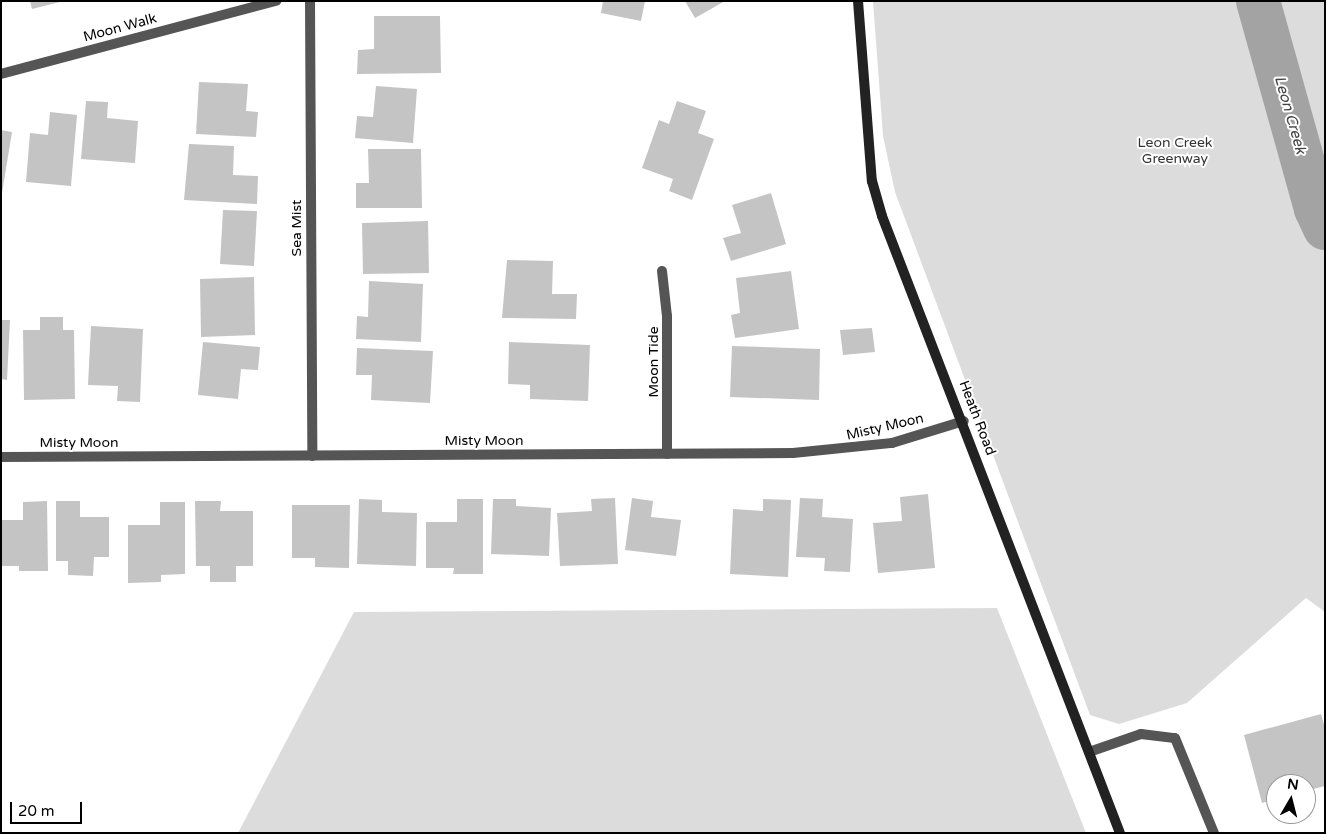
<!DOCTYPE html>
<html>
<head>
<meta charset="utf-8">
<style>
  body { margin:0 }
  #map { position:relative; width:1326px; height:834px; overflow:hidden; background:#fff; font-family:"Varela Round",sans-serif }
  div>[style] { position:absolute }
  .green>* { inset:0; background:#dcdcdc }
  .river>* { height:44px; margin:-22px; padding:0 22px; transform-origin:22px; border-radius:22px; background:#a3a3a3 }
  .building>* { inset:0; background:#c4c4c4 }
  .lane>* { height:10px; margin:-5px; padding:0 5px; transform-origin:5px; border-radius:5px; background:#555 }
  .street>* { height:10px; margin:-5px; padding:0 5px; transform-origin:5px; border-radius:5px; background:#555 }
  .secondary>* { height:10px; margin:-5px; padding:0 5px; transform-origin:5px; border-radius:5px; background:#222 }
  span { translate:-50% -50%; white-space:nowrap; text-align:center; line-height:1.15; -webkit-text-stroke:4px #fff; paint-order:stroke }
  .street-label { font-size:14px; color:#000 }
  .park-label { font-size:14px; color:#333 }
  .water-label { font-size:15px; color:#444; font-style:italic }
  .frame { position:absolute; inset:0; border:2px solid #000; pointer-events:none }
  .north { position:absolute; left:1266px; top:774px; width:50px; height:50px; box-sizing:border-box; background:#fff; border:1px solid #999; border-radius:50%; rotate:8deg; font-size:14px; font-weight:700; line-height:20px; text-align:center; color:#000 }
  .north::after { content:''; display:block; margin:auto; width:18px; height:22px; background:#000; clip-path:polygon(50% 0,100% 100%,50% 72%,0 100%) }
  .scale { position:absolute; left:10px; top:802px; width:72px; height:22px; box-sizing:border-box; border:2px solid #000; border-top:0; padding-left:6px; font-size:15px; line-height:18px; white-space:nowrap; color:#000; -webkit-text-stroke:4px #fff; paint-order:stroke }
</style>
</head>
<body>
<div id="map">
  <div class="green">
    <div style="clip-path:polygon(873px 1px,1325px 1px,1325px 612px,1306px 598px,1187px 703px,1119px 724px,1090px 715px,895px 192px,883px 136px)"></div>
    <div style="clip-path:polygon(997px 608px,1086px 833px,238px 833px,354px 612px)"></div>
  </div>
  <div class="river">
    <div style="left:1258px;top:1px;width:216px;rotate:74.4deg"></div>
    <div style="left:1316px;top:209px;width:21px;rotate:65deg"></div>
  </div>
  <div class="building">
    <div style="clip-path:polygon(30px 1px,60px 1px,60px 2px,32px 9px)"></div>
    <div style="clip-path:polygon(603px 1px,645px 1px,641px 21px,601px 13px)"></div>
    <div style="clip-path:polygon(685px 1px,725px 1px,695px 18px)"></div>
    <div style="clip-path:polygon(374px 16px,440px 16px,441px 73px,357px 74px,358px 50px,374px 49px)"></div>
    <div style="clip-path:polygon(199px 82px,248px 84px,246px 111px,258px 112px,256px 137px,196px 134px)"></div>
    <div style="clip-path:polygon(376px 86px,417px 89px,413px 143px,355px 138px,357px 116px,373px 117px)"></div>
    <div style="clip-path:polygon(86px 101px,108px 102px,107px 118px,138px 121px,135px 163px,81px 159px)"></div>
    <div style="clip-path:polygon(677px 101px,706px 111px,698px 133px,714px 139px,692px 200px,669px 191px,673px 179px,642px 168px,659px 120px,669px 124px)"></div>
    <div style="clip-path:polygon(50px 112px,77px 115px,71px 186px,26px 182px,30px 133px,48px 135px)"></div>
    <div style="clip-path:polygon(1px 130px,12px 132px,2px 193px,1px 193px)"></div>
    <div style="clip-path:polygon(189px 144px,234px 146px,233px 175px,258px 176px,257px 204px,184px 200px)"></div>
    <div style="clip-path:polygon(368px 149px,421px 149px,422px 208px,356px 208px,356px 183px,369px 183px)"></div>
    <div style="clip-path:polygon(771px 193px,786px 244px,731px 261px,723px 238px,741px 233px,732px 205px)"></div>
    <div style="clip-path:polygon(223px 210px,257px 211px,254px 266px,220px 264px)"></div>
    <div style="clip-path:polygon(428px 221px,429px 273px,363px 274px,362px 223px)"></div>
    <div style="clip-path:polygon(507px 260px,553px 261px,552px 294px,577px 294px,576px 319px,502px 318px)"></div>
    <div style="clip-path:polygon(791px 271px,799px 329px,735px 338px,731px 315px,740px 313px,736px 278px)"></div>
    <div style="clip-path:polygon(254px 277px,255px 335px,201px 337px,200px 279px)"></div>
    <div style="clip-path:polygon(369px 281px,423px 284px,421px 342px,356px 339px,357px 316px,368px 317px)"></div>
    <div style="clip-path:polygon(40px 317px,63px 317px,63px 330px,74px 330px,75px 399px,24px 400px,23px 330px,40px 330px)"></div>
    <div style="clip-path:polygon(1px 320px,10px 320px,7px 380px,1px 379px)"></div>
    <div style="clip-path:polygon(91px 326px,143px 329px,140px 402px,117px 401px,118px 386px,88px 385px)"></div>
    <div style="clip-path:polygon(872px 328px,875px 352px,843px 355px,840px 330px)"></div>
    <div style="clip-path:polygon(203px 342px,260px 347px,258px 370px,241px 369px,238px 399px,198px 395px)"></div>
    <div style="clip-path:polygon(509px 342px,590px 345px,588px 401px,530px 399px,530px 385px,508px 384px)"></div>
    <div style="clip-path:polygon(732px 346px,820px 349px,819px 400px,730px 397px)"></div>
    <div style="clip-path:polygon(357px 348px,433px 351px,430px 403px,371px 400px,372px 375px,356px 375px)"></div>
    <div style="clip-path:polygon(928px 494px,935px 568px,878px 573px,873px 523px,902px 521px,900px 497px)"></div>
    <div style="clip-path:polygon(615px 498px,618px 564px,560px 566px,557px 513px,592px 511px,591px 499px)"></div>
    <div style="clip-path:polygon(632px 498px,653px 501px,651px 517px,681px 520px,676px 556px,625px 550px)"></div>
    <div style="clip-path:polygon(800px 498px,823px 499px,822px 517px,853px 519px,850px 572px,824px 571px,825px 558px,796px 557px)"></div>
    <div style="clip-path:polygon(359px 499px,382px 500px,382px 512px,417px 513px,416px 566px,357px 564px)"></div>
    <div style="clip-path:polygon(457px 499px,483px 499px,483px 574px,453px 574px,454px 568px,426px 568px,426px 522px,457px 522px)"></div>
    <div style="clip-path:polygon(493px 499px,516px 499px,516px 506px,551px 508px,549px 556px,491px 554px)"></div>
    <div style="clip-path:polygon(763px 499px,791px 500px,788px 577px,730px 574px,733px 509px,763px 511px)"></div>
    <div style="clip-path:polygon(47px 501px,48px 571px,19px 571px,19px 566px,1px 566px,1px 520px,23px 520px,23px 502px)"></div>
    <div style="clip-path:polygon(56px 501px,80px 501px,80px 517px,109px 517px,109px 557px,94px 557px,93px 576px,68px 575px,68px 561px,56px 561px)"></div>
    <div style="clip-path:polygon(195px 501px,221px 501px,220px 511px,253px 511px,253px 566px,236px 566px,236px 582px,210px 582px,210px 566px,196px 566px)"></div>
    <div style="clip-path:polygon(160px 502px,185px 502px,185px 574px,161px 575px,161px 582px,128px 583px,128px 525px,160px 525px)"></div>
    <div style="clip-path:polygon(292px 505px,350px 505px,349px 568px,315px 567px,315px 558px,292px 558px)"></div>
    <div style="clip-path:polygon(1321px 714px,1325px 728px,1325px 786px,1306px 791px,1306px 784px,1276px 784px,1276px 799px,1262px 803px,1244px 735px)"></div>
  </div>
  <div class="lane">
    <div style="left:1089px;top:752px;width:55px;rotate:-19.1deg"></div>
    <div style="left:1141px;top:734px;width:34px;rotate:7deg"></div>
    <div style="left:1175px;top:738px;width:103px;rotate:67.7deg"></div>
  </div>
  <div class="street">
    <div style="left:310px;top:1px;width:455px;rotate:89.7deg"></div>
    <div style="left:1px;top:74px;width:285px;rotate:-14.9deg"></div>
    <div style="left:662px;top:271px;width:45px;rotate:83.7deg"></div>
    <div style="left:667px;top:316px;width:138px;rotate:90deg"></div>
    <div style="left:1px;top:457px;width:792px;rotate:-0.29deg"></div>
    <div style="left:793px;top:453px;width:100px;rotate:-5.8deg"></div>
    <div style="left:892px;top:443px;width:75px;rotate:-17deg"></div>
  </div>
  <div class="secondary">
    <div style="left:858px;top:1px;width:181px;rotate:85.6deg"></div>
    <div style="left:872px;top:181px;width:36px;rotate:74deg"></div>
    <div style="left:882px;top:216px;width:661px;rotate:68.91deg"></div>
  </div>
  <div class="street-label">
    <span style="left:120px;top:28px;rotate:-15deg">Moon Walk</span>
    <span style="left:297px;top:228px;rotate:-90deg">Sea Mist</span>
    <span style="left:654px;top:362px;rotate:-90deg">Moon Tide</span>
    <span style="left:977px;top:418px;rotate:69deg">Heath Road</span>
    <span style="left:885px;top:427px;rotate:-13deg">Misty Moon</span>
    <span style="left:484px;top:441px">Misty Moon</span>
    <span style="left:79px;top:443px">Misty Moon</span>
  </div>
  <div class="park-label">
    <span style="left:1175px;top:151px">Leon Creek<br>Greenway</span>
  </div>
  <div class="water-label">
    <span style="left:1290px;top:115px;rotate:74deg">Leon Creek</span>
  </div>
  <div class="frame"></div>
  <div class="north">N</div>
  <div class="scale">20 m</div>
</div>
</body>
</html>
